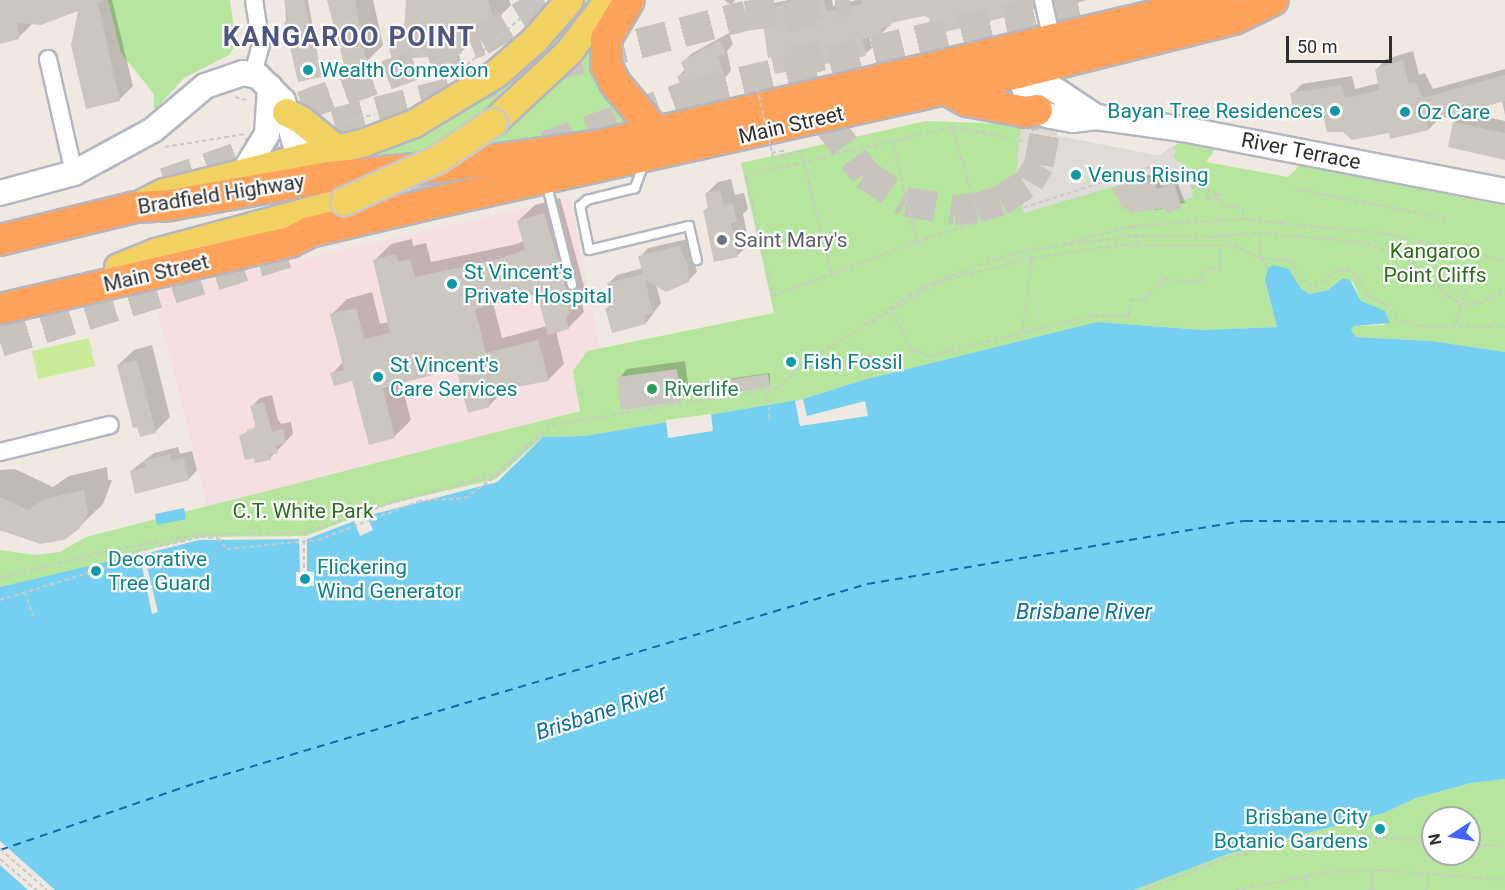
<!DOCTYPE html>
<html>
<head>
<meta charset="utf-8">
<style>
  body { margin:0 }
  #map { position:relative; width:1505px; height:890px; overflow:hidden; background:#efe9e1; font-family:Roboto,sans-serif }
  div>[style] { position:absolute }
  .medical>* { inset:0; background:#f5dfe0 }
  .green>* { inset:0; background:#b6e59e }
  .pitch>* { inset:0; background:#c9ec9a }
  .plaza>* { inset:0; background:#dfdcd8 }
  .water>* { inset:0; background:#75cff0 }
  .pier>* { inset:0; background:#efe9e1 }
  .shadow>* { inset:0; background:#0003 }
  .ferry>* { height:1.5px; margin-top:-0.75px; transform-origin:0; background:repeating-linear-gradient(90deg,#0d6fa3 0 8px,transparent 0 14px) }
  .building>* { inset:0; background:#cbc7bf }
  .highway-tunnel>* { height:30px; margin-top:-15px; transform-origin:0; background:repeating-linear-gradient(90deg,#c8c4bd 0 30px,transparent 0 45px) }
  .path>* { height:2px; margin-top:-1px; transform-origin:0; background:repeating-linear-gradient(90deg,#c9c9c9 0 4.5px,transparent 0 7.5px) }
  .roads { filter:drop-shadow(2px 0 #b4b7c1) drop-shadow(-2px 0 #b4b7c1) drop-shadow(0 2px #b4b7c1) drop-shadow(0 -2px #b4b7c1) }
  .lane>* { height:8px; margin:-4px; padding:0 4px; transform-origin:4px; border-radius:4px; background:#fff }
  .street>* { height:16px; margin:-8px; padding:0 8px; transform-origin:8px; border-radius:8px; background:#fff }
  .secondary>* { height:24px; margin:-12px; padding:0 12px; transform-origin:12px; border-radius:12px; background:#fff }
  .primary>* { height:27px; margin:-13.5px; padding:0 13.5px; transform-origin:13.5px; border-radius:13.5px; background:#f2d163 }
  .highway>* { height:30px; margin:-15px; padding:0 15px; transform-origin:15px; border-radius:15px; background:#ffa35c }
  .path-bridge>* { height:2px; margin-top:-1px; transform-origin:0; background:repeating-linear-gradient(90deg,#c9c9c9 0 4.5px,transparent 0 7.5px) }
  .bridges { filter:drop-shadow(2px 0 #c9c9c9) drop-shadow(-2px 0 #c9c9c9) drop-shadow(0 2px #c9c9c9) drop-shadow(0 -2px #c9c9c9) }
  .primary-bridge>* { height:27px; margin:-13.5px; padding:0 13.5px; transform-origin:13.5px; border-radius:13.5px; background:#f2d163 }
  .dots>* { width:16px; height:16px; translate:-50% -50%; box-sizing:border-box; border:3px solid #fff; border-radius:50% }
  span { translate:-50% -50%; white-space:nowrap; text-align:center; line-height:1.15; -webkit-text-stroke:4.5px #fff; paint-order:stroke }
  .culture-label { font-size:21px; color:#0d838f }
  .left { translate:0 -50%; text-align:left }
  .right { translate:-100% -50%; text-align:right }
  .street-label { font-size:21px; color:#2e2e2e }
  .worship-label { font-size:21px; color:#5b616d }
  .park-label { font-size:21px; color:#2c6e1b }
  .leisure-label { font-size:21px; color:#27864d }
  .water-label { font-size:22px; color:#0d6fa3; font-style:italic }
  .district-label { font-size:27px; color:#4d5680; font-weight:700; letter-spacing:1.5px }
  .north { position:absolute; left:1421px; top:806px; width:60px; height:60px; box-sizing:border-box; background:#fff; border:2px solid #ababab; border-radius:50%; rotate:258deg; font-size:16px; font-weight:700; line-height:24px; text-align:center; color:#2e2e2e }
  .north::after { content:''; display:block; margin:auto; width:21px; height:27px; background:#4264fb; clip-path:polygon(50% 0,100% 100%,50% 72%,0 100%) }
  .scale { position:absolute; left:1286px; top:36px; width:106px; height:27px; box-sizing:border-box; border:3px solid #2e2e2e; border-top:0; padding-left:8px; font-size:18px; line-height:21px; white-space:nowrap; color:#2e2e2e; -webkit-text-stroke:4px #fff; paint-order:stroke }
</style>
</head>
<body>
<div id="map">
  <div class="medical">
    <div style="clip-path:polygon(570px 198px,600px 347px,587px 351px,580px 410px,208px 508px,153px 293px)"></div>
  </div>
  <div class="green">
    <div style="clip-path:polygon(108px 0,230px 0,236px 44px,229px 55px,184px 78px,154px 111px,154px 94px,121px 53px)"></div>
    <div style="clip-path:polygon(579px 0,595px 0,507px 97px,426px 154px,346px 162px,346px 156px,460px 111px,484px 93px)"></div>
    <div style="clip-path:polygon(601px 28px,639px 123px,463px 154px)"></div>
    <div style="clip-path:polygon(926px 121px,1055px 126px,1058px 136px,1159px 156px,1179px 143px,1216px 148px,1206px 162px,1288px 177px,1300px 165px,1505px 206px,1505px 352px,1432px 341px,1356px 337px,1351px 330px,1354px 326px,1385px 325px,1375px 308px,1361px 301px,1353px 282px,1343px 278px,1328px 290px,1310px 294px,1301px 289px,1289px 269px,1265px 281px,1277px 327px,1204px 330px,1097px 322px,863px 380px,803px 399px,585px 436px,543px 437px,497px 482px,390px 507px,307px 539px,144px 554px,0 587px,0 550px,35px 555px,60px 552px,86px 537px,580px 411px,573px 371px,587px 351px,774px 313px,741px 163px)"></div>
    <div style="clip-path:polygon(evenodd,1505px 779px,1505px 890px,1134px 890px,1228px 854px,1384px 813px,1416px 798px,1471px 783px,1505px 779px,1433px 818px,1469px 818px,1469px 854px,1433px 854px,1433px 818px)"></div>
  </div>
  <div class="pitch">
    <div style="clip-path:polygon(89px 338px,95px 366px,38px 379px,32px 351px)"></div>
  </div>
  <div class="plaza">
    <div style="clip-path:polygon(1021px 125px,1055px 126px,1058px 136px,1159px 156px,1170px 147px,1176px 150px,1173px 158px,1187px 166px,1193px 197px,1180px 202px,1174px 184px,1157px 189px,1154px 180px,1148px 182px,1146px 177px,1024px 213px,1016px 174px)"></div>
  </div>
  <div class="water">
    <div style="clip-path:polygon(1274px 265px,1289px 269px,1301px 289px,1310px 294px,1328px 290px,1343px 278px,1350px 280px,1361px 301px,1385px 311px,1390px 323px,1354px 326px,1351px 330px,1356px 337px,1432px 341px,1505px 352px,1505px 779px,1471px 783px,1416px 798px,1384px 813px,1228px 854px,1134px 890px,0 890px,0 587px,199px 540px,307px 539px,390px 507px,497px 482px,543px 437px,585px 436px,803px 399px,863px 380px,1097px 322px,1204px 330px,1277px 327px,1265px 280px,1268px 268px)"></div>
    <div style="clip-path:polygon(184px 508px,186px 519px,157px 525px,155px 514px)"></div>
  </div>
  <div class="pier">
    <div style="clip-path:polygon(803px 399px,807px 416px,865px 401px,868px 416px,800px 426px,795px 401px)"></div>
    <div style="clip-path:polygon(711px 414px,713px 431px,668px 438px,666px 420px)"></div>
    <div style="clip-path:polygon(543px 437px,497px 482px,367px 516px,373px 530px,360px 536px,354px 521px,307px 539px,307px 571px,314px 572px,314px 586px,296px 586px,296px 572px,300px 572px,299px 539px,199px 540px,144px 554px,158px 612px,152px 614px,139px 552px,199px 537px,306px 536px,389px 504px,496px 479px)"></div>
    <div style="clip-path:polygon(0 841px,55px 890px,28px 890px,0 865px)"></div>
  </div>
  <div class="shadow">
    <div style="clip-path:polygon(0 0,112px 0,133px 86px,119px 100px,80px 9px,32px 24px,18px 38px,0 42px)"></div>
    <div style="clip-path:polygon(285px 0,308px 0,321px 75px,286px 22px)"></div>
    <div style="clip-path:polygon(329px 0,373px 0,383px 45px,366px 62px)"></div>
    <div style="clip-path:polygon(407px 0,509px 0,511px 5px,501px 15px,503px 21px,486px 38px,473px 41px,461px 52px,441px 57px,389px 39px,406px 22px)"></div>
    <div style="clip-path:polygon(724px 0,735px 0,731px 5px)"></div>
    <div style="clip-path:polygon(788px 0,832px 0,833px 6px,857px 0,1040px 2px,1034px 8px,931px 17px,924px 14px,895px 20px,882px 33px,869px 36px,872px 48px,865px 54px,763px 11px,770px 4px)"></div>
    <div style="clip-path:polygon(1066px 0,1086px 0,1067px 6px)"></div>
    <div style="clip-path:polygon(729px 33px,733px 44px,727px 51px,731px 70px,721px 84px,709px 89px,707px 84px,679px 76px,685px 69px,682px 63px,691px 54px)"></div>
    <div style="clip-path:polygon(1413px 51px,1419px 75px,1425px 73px,1433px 89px,1505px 69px,1505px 115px,1502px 100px,1439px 119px,1429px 129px,1390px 132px,1324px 111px,1292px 94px,1302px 84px,1352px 76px,1355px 89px,1379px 83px,1376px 70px,1386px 59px)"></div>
    <div style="clip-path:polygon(1464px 112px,1505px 121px,1505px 158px,1454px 122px)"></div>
    <div style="clip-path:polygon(1150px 174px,1152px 179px,1158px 177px,1161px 186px,1177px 181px,1185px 203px,1156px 210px,1114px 188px)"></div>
    <div style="clip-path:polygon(731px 179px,735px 195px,744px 193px,748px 209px,743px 214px,749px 244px,737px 256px,705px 210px,709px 206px,707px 193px,718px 182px)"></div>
    <div style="clip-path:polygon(evenodd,560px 198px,586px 294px,581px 300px,584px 312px,568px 328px,556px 331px,564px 364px,548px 380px,505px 389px,489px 406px,457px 367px,401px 382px,411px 420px,395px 436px,370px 443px,353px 379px,332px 374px,343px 362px,331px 315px,347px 299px,372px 292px,380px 324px,389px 322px,375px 260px,391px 244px,412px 239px,413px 246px,426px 243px,431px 262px,513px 245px,524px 241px,518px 221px,535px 205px,560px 198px,538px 292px,547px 326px,502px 338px,493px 303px,538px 292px)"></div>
    <div style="clip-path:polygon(688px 239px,697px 272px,688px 281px,656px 285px,661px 303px,646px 323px,607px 308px,613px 302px,609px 283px,617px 275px,643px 268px,640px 257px,648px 248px)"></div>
    <div style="clip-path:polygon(152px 345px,170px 417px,155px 432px,118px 365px,134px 350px)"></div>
    <div style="clip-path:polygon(685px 361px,689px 392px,680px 400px,619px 378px,627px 369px)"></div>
    <div style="clip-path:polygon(770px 373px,770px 385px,705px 385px,707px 382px)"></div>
    <div style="clip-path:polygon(evenodd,272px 395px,278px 420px,281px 424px,291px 422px,293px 434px,270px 458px,255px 456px,241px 436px,257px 424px,252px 406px,260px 398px,272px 395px,262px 423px,247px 433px,247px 430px,262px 423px)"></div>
    <div style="clip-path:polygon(178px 447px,180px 454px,192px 451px,197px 470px,189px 479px,131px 471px,154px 453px)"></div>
    <div style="clip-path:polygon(107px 467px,108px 480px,112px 480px,103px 504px,78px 528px,56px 541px,40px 543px,0 530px,0 470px,15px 469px,53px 487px,69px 476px)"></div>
  </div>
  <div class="ferry">
    <div style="left:0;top:850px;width:207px;rotate:-18.9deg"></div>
    <div style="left:196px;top:783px;width:700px;rotate:-16.52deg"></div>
    <div style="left:867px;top:584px;width:383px;rotate:-9.5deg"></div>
    <div style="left:1245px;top:521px;width:260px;rotate:0.2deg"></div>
  </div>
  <div class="building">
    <div style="clip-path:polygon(0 0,104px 0,98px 4px,120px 101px,86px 109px,71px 45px,78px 11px,41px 25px,17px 23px,19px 39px,0 44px)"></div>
    <div style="clip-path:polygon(284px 0,304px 0,322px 77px,298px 82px,284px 22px,288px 21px)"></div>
    <div style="clip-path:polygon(327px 0,355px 0,367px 64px,345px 68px)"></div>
    <div style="clip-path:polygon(406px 0,488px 0,495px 23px,485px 32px,486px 39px,460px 46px,462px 54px,392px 60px,387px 39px,404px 30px)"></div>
    <div style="clip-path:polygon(806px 0,824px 0,827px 12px,862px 4px,861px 0,1033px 0,1034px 10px,933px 35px,929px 18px,924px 16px,891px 23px,891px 26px,881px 28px,882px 34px,862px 39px,866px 56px,775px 74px,771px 57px,768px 58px,761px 10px)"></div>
    <div style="clip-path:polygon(720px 40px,726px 54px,718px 57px,725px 75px,722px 85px,692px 92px,689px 83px,681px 86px,677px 76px,685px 73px,681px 62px)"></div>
    <div style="clip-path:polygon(1403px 60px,1409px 84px,1415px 82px,1423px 98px,1505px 75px,1505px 101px,1427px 122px,1429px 130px,1390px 139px,1389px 133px,1352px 140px,1343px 132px,1327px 132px,1323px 113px,1295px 119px,1290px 93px,1342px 85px,1345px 98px,1379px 90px,1375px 69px)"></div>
    <div style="clip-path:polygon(1453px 122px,1505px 133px,1505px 160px,1448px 147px)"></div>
    <div style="clip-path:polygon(1146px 176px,1148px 182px,1154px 180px,1157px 189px,1174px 183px,1182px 208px,1167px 213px,1165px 208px,1130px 213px,1128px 208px,1123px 210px,1112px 188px)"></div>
    <div style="clip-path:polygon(720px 190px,724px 205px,733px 203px,737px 222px,731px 223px,738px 257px,714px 262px,703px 210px,708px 209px,705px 193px)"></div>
    <div style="clip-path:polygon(544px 213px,563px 277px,571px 311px,566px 317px,569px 329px,548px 335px,537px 294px,475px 309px,486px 353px,538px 340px,549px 381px,499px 390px,500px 396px,488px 399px,490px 407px,468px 413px,456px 369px,383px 388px,395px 438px,369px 445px,352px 381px,334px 386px,330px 373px,344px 370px,330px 314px,356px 308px,364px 339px,390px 333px,373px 260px,396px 254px,398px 262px,410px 259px,415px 277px,495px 260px,525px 250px,517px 221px)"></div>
    <div style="clip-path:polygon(680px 246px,688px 267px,689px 282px,666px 292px,645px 280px,653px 313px,644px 315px,646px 324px,612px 333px,605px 308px,613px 306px,607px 283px,643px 274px,638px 256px)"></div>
    <div style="clip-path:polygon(137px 360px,156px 433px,140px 437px,137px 427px,133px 428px,117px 365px)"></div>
    <div style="clip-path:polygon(677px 369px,681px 402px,621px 410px,617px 377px)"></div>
    <div style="clip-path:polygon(768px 374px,770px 387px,705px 397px,703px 384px)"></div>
    <div style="clip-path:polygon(264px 402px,271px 428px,273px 432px,283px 429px,286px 443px,276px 446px,278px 453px,270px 455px,271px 460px,255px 463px,254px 458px,245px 460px,239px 436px,256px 427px,250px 406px)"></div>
    <div style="clip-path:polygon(170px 454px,171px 461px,184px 458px,189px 480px,135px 494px,130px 471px,146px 467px,144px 461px)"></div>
    <div style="clip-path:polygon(84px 490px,88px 513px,79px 529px,64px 540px,40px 544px,0 530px,0 497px,28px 510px,44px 499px)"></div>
  </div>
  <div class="highway-tunnel">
    <div style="left:796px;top:0;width:84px;rotate:78.3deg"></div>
    <div style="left:813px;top:82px;width:42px;rotate:70.7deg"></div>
    <div style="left:827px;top:122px;width:64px;rotate:53.8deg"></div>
    <div style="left:865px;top:174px;width:50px;rotate:34.3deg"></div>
    <div style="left:906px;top:202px;width:49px;rotate:9.5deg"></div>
    <div style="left:954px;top:210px;width:23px;rotate:-5deg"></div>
    <div style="left:977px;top:208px;width:24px;rotate:-17deg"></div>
    <div style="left:1000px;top:201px;width:35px;rotate:-33deg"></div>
    <div style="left:1029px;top:182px;width:20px;rotate:-60deg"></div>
    <div style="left:1039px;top:165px;width:39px;rotate:-80deg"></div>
    <div style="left:1046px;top:127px;width:40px;rotate:-108.9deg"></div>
    <div style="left:267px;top:125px;width:40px;rotate:-28deg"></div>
    <div style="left:302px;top:106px;width:190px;rotate:-20deg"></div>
    <div style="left:481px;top:41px;width:79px;rotate:-31.1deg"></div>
    <div style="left:165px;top:183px;width:179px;rotate:-19.5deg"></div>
    <div style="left:334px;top:123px;width:426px;rotate:-14.6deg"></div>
    <div style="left:746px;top:16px;width:105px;rotate:-8.7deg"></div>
    <div style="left:414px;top:200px;width:97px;rotate:-23.7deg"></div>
    <div style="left:503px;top:161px;width:207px;rotate:-19.5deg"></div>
    <div style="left:698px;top:92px;width:399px;rotate:-13.3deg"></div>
    <div style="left:0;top:342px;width:312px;rotate:-17.2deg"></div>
  </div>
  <div class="path">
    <div style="left:467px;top:65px;width:86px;rotate:-41.2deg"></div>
    <div style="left:235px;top:97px;width:15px;rotate:16deg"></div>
    <div style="left:337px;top:123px;width:39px;rotate:-13deg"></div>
    <div style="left:951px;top:127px;width:99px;rotate:72.3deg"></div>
    <div style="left:892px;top:140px;width:105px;rotate:76.2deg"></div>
    <div style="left:1023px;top:141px;width:73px;rotate:-169deg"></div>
    <div style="left:951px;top:127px;width:211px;rotate:166.6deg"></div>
    <div style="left:746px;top:176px;width:123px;rotate:77.3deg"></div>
    <div style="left:773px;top:296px;width:154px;rotate:-20.6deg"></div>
    <div style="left:917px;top:242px;width:251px;rotate:-17.9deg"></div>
    <div style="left:165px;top:147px;width:81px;rotate:-9.2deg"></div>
    <div style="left:772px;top:153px;width:6px;rotate:81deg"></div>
    <div style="left:773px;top:159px;width:29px;rotate:-16deg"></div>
    <div style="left:801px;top:151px;width:129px;rotate:76.1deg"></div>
    <div style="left:772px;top:153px;width:15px;rotate:-11deg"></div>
    <div style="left:1203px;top:171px;width:6px;rotate:99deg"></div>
    <div style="left:1202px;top:177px;width:9px;rotate:-167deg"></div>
    <div style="left:1193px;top:175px;width:12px;rotate:99deg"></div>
    <div style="left:1191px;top:187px;width:30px;rotate:14deg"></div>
    <div style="left:1295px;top:189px;width:153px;rotate:10.9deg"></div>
    <div style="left:1207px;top:196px;width:3px;rotate:90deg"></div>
    <div style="left:1207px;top:199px;width:14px"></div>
    <div style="left:1221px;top:199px;width:5px;rotate:90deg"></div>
    <div style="left:1221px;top:204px;width:23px;rotate:13deg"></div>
    <div style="left:1243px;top:209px;width:10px;rotate:90deg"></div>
    <div style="left:1207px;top:196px;width:12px;rotate:-5deg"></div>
    <div style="left:1134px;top:226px;width:18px;rotate:81deg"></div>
    <div style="left:1259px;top:233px;width:25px;rotate:88deg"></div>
    <div style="left:1260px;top:258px;width:13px;rotate:51deg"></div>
    <div style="left:1063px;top:244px;width:73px;rotate:-14.2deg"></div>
    <div style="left:1134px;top:226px;width:109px;rotate:-3.7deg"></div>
    <div style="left:1243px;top:219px;width:147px;rotate:5.9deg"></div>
    <div style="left:1389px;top:234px;width:119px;rotate:13.1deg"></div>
    <div style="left:892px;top:311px;width:42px;rotate:63.4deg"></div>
    <div style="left:911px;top:349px;width:18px;rotate:22deg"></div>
    <div style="left:928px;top:356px;width:171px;rotate:-13.9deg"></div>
    <div style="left:1094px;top:315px;width:35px;rotate:2deg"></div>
    <div style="left:1129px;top:316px;width:16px;rotate:-86deg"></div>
    <div style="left:1130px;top:300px;width:13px"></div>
    <div style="left:1143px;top:300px;width:30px;rotate:-45deg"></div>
    <div style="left:1164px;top:279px;width:36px;rotate:6deg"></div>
    <div style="left:1200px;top:283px;width:14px;rotate:-78deg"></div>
    <div style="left:1203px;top:269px;width:17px;rotate:-3deg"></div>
    <div style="left:1220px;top:268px;width:24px;rotate:-90deg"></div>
    <div style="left:1456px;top:323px;width:52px;rotate:-74.4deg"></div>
    <div style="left:864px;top:325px;width:70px;rotate:-32.8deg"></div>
    <div style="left:923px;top:287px;width:68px;rotate:-21.6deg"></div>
    <div style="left:986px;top:262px;width:40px;rotate:-16deg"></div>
    <div style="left:1024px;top:251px;width:111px;rotate:-7.8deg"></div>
    <div style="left:1134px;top:236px;width:80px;rotate:0.7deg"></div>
    <div style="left:1214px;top:237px;width:45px;rotate:-5.1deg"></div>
    <div style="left:1259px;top:233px;width:108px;rotate:5.3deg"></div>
    <div style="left:1367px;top:243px;width:48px;rotate:22.2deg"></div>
    <div style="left:1411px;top:261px;width:51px;rotate:43.4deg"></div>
    <div style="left:1448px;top:296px;width:17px;rotate:28deg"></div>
    <div style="left:1463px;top:304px;width:15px"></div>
    <div style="left:1478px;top:304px;width:30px;rotate:-27deg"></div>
    <div style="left:1022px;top:332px;width:75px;rotate:-82.3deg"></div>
    <div style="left:766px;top:392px;width:29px;rotate:82deg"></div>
    <div style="left:688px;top:394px;width:11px;rotate:80deg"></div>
    <div style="left:304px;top:541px;width:34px;rotate:90deg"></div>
    <div style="left:0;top:578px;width:98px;rotate:-14.2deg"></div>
    <div style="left:95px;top:554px;width:105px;rotate:-11deg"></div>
    <div style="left:198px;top:534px;width:103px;rotate:-0.6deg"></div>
    <div style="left:301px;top:533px;width:16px;rotate:-14deg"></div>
    <div style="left:317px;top:529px;width:75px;rotate:-19.4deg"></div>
    <div style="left:388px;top:504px;width:112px;rotate:-15.5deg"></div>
    <div style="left:496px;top:474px;width:67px;rotate:-42deg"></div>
    <div style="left:25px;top:592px;width:26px;rotate:72deg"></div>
    <div style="left:0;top:600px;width:136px;rotate:-17.1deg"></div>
    <div style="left:130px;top:560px;width:7px;rotate:-98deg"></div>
    <div style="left:129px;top:553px;width:74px;rotate:-12.5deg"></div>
    <div style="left:201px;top:537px;width:17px;rotate:3deg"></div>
    <div style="left:218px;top:538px;width:14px;rotate:51deg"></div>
    <div style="left:227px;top:549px;width:91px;rotate:-5.6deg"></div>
    <div style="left:318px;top:540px;width:108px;rotate:-21.1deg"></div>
    <div style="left:419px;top:501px;width:46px;rotate:-3.7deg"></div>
    <div style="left:465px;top:498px;width:39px;rotate:-35deg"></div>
    <div style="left:497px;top:476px;width:75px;rotate:-42.8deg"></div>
    <div style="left:552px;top:425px;width:230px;rotate:-9.3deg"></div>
    <div style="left:779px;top:388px;width:33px;rotate:-47deg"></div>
    <div style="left:801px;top:364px;width:145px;rotate:-30.6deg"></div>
    <div style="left:926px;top:290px;width:25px;rotate:-27deg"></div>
    <div style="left:948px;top:279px;width:87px;rotate:-14deg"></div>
    <div style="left:1032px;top:258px;width:91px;rotate:-8.2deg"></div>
    <div style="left:1122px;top:245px;width:111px"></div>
    <div style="left:1233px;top:245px;width:30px;rotate:26deg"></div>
    <div style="left:1260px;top:258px;width:29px;rotate:6deg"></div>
    <div style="left:1289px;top:261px;width:29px;rotate:52deg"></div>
    <div style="left:1307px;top:284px;width:7px;rotate:16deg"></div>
    <div style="left:1314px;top:286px;width:30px;rotate:-33deg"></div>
    <div style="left:1339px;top:270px;width:7px;rotate:-8deg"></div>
    <div style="left:1346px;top:269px;width:14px;rotate:34deg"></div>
    <div style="left:1358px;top:277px;width:20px;rotate:63deg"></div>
    <div style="left:1367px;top:295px;width:19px;rotate:28deg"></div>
    <div style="left:1384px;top:304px;width:23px;rotate:45deg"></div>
    <div style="left:1400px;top:320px;width:22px;rotate:16deg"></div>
    <div style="left:1421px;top:326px;width:84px;rotate:0.7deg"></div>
    <div style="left:1469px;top:844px;width:36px;rotate:3deg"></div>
    <div style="left:0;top:849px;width:62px;rotate:41.1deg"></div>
    <div style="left:0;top:859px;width:48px;rotate:40.7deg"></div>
    <div style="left:1372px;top:872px;width:18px;rotate:87deg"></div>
    <div style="left:1306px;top:875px;width:15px;rotate:90deg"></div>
    <div style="left:1145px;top:890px;width:90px;rotate:-21.4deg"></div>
    <div style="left:1229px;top:857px;width:61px;rotate:-12.2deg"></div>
    <div style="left:1289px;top:844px;width:79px;rotate:-5.1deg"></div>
    <div style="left:1368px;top:837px;width:65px;rotate:3.5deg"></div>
    <div style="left:1235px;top:890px;width:98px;rotate:-10.6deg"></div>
    <div style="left:1331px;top:872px;width:50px;rotate:-2.3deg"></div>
    <div style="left:1381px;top:870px;width:124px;rotate:4.6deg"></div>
    <div style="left:1370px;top:890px;width:7px;rotate:-82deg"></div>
    <div style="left:1426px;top:890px;width:17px;rotate:-83deg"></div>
  </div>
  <div class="roads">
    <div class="lane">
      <div style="left:644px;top:163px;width:27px;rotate:110deg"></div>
      <div style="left:635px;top:188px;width:49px;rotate:166deg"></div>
      <div style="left:587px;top:200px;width:9px;rotate:139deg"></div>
      <div style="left:580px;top:206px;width:45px;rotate:78.4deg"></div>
      <div style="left:589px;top:250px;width:103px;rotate:-13.5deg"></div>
      <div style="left:689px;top:226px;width:35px;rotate:77deg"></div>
      <div style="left:546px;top:182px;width:106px;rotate:75.8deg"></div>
    </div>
    <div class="street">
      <div style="left:1043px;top:0;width:41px;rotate:77.3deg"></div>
      <div style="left:48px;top:59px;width:117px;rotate:77.2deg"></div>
      <div style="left:253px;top:74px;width:30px;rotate:-75deg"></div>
      <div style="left:261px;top:45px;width:46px;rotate:-98.8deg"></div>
      <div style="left:0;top:452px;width:113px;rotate:-13.8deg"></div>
    </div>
    <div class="secondary">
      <div style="left:1030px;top:55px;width:32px;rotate:62deg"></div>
      <div style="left:1045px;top:83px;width:61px;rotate:33.7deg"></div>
      <div style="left:1012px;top:58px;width:45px;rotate:68deg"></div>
      <div style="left:1029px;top:100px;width:18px;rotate:47deg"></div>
      <div style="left:1041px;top:113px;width:10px;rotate:17deg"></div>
      <div style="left:1051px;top:116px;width:22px;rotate:10deg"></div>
      <div style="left:1073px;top:120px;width:23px;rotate:-7deg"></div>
      <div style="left:1096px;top:117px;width:88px;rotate:7.9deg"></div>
      <div style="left:1183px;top:129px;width:328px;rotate:10.9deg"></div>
      <div style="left:245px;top:170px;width:42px;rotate:-58.6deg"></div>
      <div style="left:267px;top:134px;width:47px;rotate:-86.3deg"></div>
      <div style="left:0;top:193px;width:77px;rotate:-15.1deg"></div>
      <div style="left:74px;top:173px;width:90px;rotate:-28.6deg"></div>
      <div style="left:153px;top:130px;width:68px;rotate:-40.2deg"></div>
      <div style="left:205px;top:86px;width:40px;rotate:-18.9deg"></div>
      <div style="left:243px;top:73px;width:15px;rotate:11deg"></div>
      <div style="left:258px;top:76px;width:35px;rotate:45deg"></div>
      <div style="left:283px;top:101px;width:52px;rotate:74.4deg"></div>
      <div style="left:297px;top:151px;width:26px;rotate:43deg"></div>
    </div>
    <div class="primary">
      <div style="left:286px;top:112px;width:16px;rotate:27deg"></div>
      <div style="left:300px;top:119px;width:48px;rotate:39deg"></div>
      <div style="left:493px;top:122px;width:103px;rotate:-43deg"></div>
      <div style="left:568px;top:52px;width:66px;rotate:-52.4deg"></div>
      <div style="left:142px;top:203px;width:25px;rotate:-27deg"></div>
      <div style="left:164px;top:192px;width:206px;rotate:-14deg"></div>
      <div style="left:364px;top:142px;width:53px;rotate:-20.8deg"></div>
      <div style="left:414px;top:123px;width:95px;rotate:-31.2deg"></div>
      <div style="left:495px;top:74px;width:52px;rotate:-41.1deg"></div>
      <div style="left:534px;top:40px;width:53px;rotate:-48.8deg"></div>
      <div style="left:118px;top:267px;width:40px;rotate:-22deg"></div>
      <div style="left:155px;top:252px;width:196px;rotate:-15.1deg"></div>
    </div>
    <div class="highway">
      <div style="left:629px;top:0;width:45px;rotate:120.5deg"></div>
      <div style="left:606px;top:39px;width:26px;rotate:90deg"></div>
      <div style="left:606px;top:65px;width:20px;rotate:63deg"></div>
      <div style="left:615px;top:83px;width:65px;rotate:50deg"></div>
      <div style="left:947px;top:90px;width:23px;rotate:29deg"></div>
      <div style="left:967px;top:101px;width:60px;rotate:10.6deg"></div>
      <div style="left:1026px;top:112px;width:11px;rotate:-10deg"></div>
      <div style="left:0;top:240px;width:139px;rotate:-13.7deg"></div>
      <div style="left:135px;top:207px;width:35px;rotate:-3deg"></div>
      <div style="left:170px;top:205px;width:160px;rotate:-10deg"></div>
      <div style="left:328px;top:177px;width:119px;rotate:-5.3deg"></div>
      <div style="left:446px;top:166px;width:156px;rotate:-7.7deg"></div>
      <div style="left:601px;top:145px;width:637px;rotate:-13.16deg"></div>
      <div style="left:0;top:309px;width:298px;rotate:-13deg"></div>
      <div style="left:290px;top:242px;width:22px;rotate:-27deg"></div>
      <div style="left:310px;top:232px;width:130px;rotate:-13.3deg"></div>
      <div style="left:437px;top:202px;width:595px;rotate:-12.52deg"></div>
      <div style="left:1018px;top:73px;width:223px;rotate:-14deg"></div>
      <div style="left:1234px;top:19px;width:43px;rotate:-26deg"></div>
    </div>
  </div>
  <div class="path-bridge">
    <div style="left:757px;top:88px;width:67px;rotate:77deg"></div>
  </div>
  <div class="bridges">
    <div class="primary-bridge">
      <div style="left:344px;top:201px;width:102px;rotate:-24.3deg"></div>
      <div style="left:437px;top:159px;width:67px;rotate:-33.5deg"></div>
    </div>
  </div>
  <div class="dots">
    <div style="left:308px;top:70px;background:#0f9aa8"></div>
    <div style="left:1335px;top:111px;background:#0f9aa8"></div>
    <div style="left:1405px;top:112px;background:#0f9aa8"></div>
    <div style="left:1076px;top:175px;background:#0f9aa8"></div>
    <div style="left:722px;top:240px;background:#6b7280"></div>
    <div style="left:452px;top:284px;background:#0f9aa8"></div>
    <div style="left:791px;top:362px;background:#0f9aa8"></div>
    <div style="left:378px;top:377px;background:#0f9aa8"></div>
    <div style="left:652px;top:389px;background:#2e9e5b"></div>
    <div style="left:96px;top:571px;background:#0f9aa8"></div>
    <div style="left:305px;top:579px;background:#0f9aa8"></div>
    <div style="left:1380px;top:829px;background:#0f9aa8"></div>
  </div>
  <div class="culture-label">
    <span class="left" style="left:320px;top:70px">Wealth Connexion</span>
    <span class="right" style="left:1323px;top:111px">Bayan Tree Residences</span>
    <span class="left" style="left:1417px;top:112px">Oz Care</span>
    <span class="left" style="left:1088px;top:175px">Venus Rising</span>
    <span class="left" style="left:464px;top:284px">St Vincent's<br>Private Hospital</span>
    <span class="left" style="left:803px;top:362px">Fish Fossil</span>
    <span class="left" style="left:390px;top:377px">St Vincent's<br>Care Services</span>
    <span class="left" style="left:108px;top:571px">Decorative<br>Tree Guard</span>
    <span class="left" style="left:317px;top:579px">Flickering<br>Wind Generator</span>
    <span class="right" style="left:1368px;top:829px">Brisbane City<br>Botanic Gardens</span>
  </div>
  <div class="street-label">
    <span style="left:791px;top:125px;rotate:-13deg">Main Street</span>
    <span style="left:1301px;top:151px;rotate:11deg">River Terrace</span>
    <span style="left:221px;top:194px;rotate:-9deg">Bradfield Highway</span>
    <span style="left:156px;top:273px;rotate:-13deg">Main Street</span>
  </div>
  <div class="worship-label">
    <span class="left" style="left:734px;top:240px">Saint Mary's</span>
  </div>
  <div class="park-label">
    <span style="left:1435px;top:263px">Kangaroo<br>Point Cliffs</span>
    <span style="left:303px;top:511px">C.T. White Park</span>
  </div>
  <div class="leisure-label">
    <span class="left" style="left:664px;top:389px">Riverlife</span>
  </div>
  <div class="water-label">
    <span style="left:1084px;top:612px">Brisbane River</span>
    <span style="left:601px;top:712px;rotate:-18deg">Brisbane River</span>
  </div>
  <div class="district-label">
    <span style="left:349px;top:38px">KANGAROO POINT</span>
  </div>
  <div class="north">N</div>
  <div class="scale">50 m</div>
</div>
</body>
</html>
